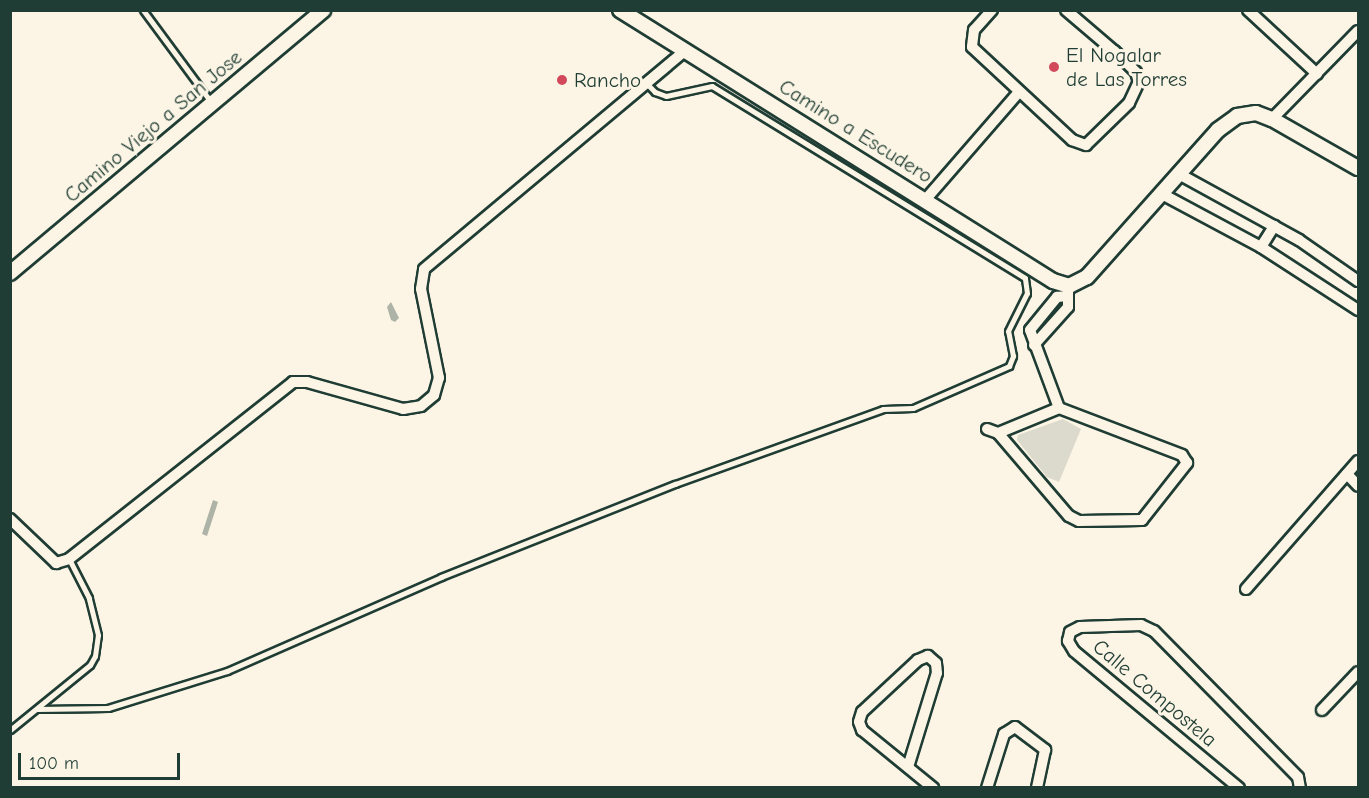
<!DOCTYPE html>
<html>
<head>
<meta charset="utf-8">
<style>
  body { margin:0 }
  #map { position:relative; width:1369px; height:798px; overflow:hidden; background:#fcf5e5; font-family:"Comic Neue",sans-serif }
  div>[style] { position:absolute }
  .green>* { inset:0; background:#dcdacc }
  .water>* { inset:0; background:#aeb3a7 }
  .roads { filter:drop-shadow(2px 0 #1f3d34) drop-shadow(-2px 0 #1f3d34) drop-shadow(0 2px #1f3d34) drop-shadow(0 -2px #1f3d34) }
  .service>* { height:5px; margin:-2.5px; padding:0 2.5px; transform-origin:2.5px; border-radius:2.5px; background:#fcf5e5 }
  .minor>* { height:10px; margin:-5px; padding:0 5px; transform-origin:5px; border-radius:5px; background:#fcf5e5 }
  .tertiary>* { height:14px; margin:-7px; padding:0 7px; transform-origin:7px; border-radius:7px; background:#fcf5e5 }
  .dots>* { width:16px; height:16px; translate:-50% -50%; box-sizing:border-box; border:3px solid #fcf5e5; border-radius:50% }
  span { translate:-50% -50%; white-space:nowrap; text-align:center; line-height:1.15; -webkit-text-stroke:6px #fcf5e5; paint-order:stroke }
  .poi-label { font-size:21px; color:#1f3d34 }
  .left { translate:0 -50%; text-align:left }
  .street-label { font-size:21px; color:#1f3d34 }
  .frame { position:absolute; inset:0; border:12px solid #1f3d34; pointer-events:none }
  .scale { position:absolute; left:18px; top:753px; width:162px; height:27px; box-sizing:border-box; border:3px solid #1f3d34; border-top:0; padding-left:8px; font-size:18px; line-height:21px; white-space:nowrap; color:#1f3d34; -webkit-text-stroke:4px #fcf5e5; paint-order:stroke }
</style>
</head>
<body>
<div id="map">
  <div class="green">
    <div style="clip-path:polygon(1063px 419px,1081px 429px,1059px 482px,1047px 477px,1017px 440px,1018px 435px)"></div>
  </div>
  <div class="water">
    <div style="clip-path:polygon(391px 302px,399px 318px,395px 322px,391px 320px,387px 307px)"></div>
    <div style="clip-path:polygon(213px 500px,218px 502px,207px 536px,202px 534px)"></div>
  </div>
  <div class="roads">
    <div class="service">
      <div style="left:143px;top:10px;width:114px;rotate:53.5deg"></div>
      <div style="left:37px;top:709px;width:71px;rotate:-0.8deg"></div>
      <div style="left:108px;top:708px;width:125px;rotate:-17.3deg"></div>
      <div style="left:227px;top:671px;width:234px;rotate:-23.7deg"></div>
      <div style="left:441px;top:577px;width:252px;rotate:-21.7deg"></div>
      <div style="left:675px;top:484px;width:221px;rotate:-19.8deg"></div>
      <div style="left:883px;top:409px;width:30px;rotate:-2deg"></div>
      <div style="left:913px;top:408px;width:105px;rotate:-23.6deg"></div>
      <div style="left:1009px;top:366px;width:11px;rotate:-68deg"></div>
      <div style="left:1013px;top:356px;width:25px;rotate:-101deg"></div>
      <div style="left:1008px;top:331px;width:42px;rotate:-63.4deg"></div>
      <div style="left:1027px;top:293px;width:15px;rotate:-98deg"></div>
      <div style="left:1025px;top:278px;width:367px;rotate:-148.5deg"></div>
      <div style="left:712px;top:86px;width:47px;rotate:167.7deg"></div>
      <div style="left:666px;top:96px;width:12px;rotate:-160deg"></div>
      <div style="left:655px;top:92px;width:13px;rotate:-135deg"></div>
      <div style="left:10px;top:730px;width:103px;rotate:-39.1deg"></div>
      <div style="left:90px;top:665px;width:10px;rotate:-61deg"></div>
      <div style="left:95px;top:656px;width:21px;rotate:-82deg"></div>
      <div style="left:98px;top:635px;width:38px;rotate:-104deg"></div>
      <div style="left:89px;top:598px;width:44px;rotate:-117.1deg"></div>
    </div>
    <div class="minor">
      <div style="left:992px;top:10px;width:27px;rotate:132deg"></div>
      <div style="left:974px;top:30px;width:17px;rotate:97deg"></div>
      <div style="left:972px;top:47px;width:137px;rotate:42.9deg"></div>
      <div style="left:1072px;top:140px;width:15px;rotate:20deg"></div>
      <div style="left:1086px;top:145px;width:60px;rotate:-44.3deg"></div>
      <div style="left:1129px;top:103px;width:23px;rotate:-65deg"></div>
      <div style="left:1139px;top:82px;width:10px;rotate:-107deg"></div>
      <div style="left:1136px;top:72px;width:30px;rotate:-136deg"></div>
      <div style="left:1114px;top:51px;width:63px;rotate:-139.5deg"></div>
      <div style="left:1248px;top:10px;width:94px;rotate:42.8deg"></div>
      <div style="left:1272px;top:119px;width:123px;rotate:-45.7deg"></div>
      <div style="left:1179px;top:174px;width:137px;rotate:28.8deg"></div>
      <div style="left:1299px;top:240px;width:72px;rotate:34.8deg"></div>
      <div style="left:1162px;top:194px;width:112px;rotate:28.2deg"></div>
      <div style="left:1261px;top:247px;width:116px;rotate:33deg"></div>
      <div style="left:926px;top:199px;width:140px;rotate:-49deg"></div>
      <div style="left:1261px;top:247px;width:25px;rotate:-58deg"></div>
      <div style="left:1034px;top:345px;width:51px;rotate:-48.2deg"></div>
      <div style="left:1068px;top:307px;width:18px;rotate:-90deg"></div>
      <div style="left:1059px;top:408px;width:83px;rotate:-110.4deg"></div>
      <div style="left:1030px;top:330px;width:43px;rotate:-50.7deg"></div>
      <div style="left:1057px;top:297px;width:10px;rotate:-6deg"></div>
      <div style="left:987px;top:429px;width:12px;rotate:20deg"></div>
      <div style="left:998px;top:433px;width:109px;rotate:49.5deg"></div>
      <div style="left:1069px;top:516px;width:11px;rotate:27deg"></div>
      <div style="left:1079px;top:521px;width:63px;rotate:-0.9deg"></div>
      <div style="left:1142px;top:520px;width:73px;rotate:-51.7deg"></div>
      <div style="left:1187px;top:463px;width:9px;rotate:-122deg"></div>
      <div style="left:1182px;top:455px;width:132px;rotate:-159.1deg"></div>
      <div style="left:1059px;top:408px;width:66px;rotate:157.7deg"></div>
      <div style="left:1347px;top:474px;width:16px;rotate:47deg"></div>
      <div style="left:10px;top:519px;width:64px;rotate:43.7deg"></div>
      <div style="left:56px;top:563px;width:14px;rotate:-17deg"></div>
      <div style="left:69px;top:559px;width:285px;rotate:-38.3deg"></div>
      <div style="left:293px;top:382px;width:14px"></div>
      <div style="left:307px;top:382px;width:100px;rotate:15.7deg"></div>
      <div style="left:403px;top:409px;width:18px;rotate:-9deg"></div>
      <div style="left:421px;top:406px;width:17px;rotate:-40deg"></div>
      <div style="left:434px;top:395px;width:18px;rotate:-74deg"></div>
      <div style="left:439px;top:378px;width:91px;rotate:-101.4deg"></div>
      <div style="left:421px;top:289px;width:20px;rotate:-81deg"></div>
      <div style="left:424px;top:269px;width:341px;rotate:-39.9deg"></div>
      <div style="left:1246px;top:589px;width:170px;rotate:-48.8deg"></div>
      <div style="left:1322px;top:710px;width:52px;rotate:-46.5deg"></div>
      <div style="left:908px;top:767px;width:98px;rotate:-72.9deg"></div>
      <div style="left:937px;top:673px;width:10px;rotate:-96deg"></div>
      <div style="left:936px;top:663px;width:11px;rotate:-139deg"></div>
      <div style="left:928px;top:656px;width:11px;rotate:158deg"></div>
      <div style="left:918px;top:660px;width:76px;rotate:137.1deg"></div>
      <div style="left:862px;top:712px;width:10px;rotate:107deg"></div>
      <div style="left:859px;top:722px;width:9px;rotate:69deg"></div>
      <div style="left:862px;top:730px;width:92px;rotate:39.2deg"></div>
      <div style="left:987px;top:788px;width:57px;rotate:-72.5deg"></div>
      <div style="left:1004px;top:734px;width:13px;rotate:-32deg"></div>
      <div style="left:1015px;top:727px;width:38px;rotate:37deg"></div>
      <div style="left:1045px;top:750px;width:39px;rotate:102deg"></div>
      <div style="left:1239px;top:788px;width:214px;rotate:-140.3deg"></div>
      <div style="left:1074px;top:651px;width:12px;rotate:-121deg"></div>
      <div style="left:1068px;top:641px;width:9px;rotate:-77deg"></div>
      <div style="left:1070px;top:632px;width:11px;rotate:-27deg"></div>
      <div style="left:1080px;top:627px;width:61px;rotate:-1.9deg"></div>
      <div style="left:1141px;top:625px;width:14px;rotate:25deg"></div>
      <div style="left:1154px;top:631px;width:205px;rotate:45.4deg"></div>
      <div style="left:1298px;top:777px;width:11px;rotate:80deg"></div>
    </div>
    <div class="tertiary">
      <div style="left:620px;top:10px;width:511px;rotate:32.04deg"></div>
      <div style="left:1053px;top:281px;width:17px;rotate:17deg"></div>
      <div style="left:1069px;top:286px;width:20px;rotate:-27deg"></div>
      <div style="left:1087px;top:277px;width:197px;rotate:-48.3deg"></div>
      <div style="left:1218px;top:130px;width:24px;rotate:-36deg"></div>
      <div style="left:1237px;top:116px;width:19px;rotate:-9deg"></div>
      <div style="left:1256px;top:113px;width:17px;rotate:21deg"></div>
      <div style="left:1272px;top:119px;width:99px;rotate:29.7deg"></div>
      <div style="left:10px;top:273px;width:409px;rotate:-40deg"></div>
    </div>
  </div>
  <div class="dots">
    <div style="left:1054px;top:67px;background:#d1495b"></div>
    <div style="left:562px;top:80px;background:#d1495b"></div>
  </div>
  <div class="poi-label">
    <span class="left" style="left:1066px;top:67px">El Nogalar<br>de Las Torres</span>
    <span class="left" style="left:574px;top:80px">Rancho</span>
  </div>
  <div class="street-label">
    <span style="left:153px;top:126px;rotate:-40deg">Camino Viejo a San Jose</span>
    <span style="left:856px;top:131px;rotate:32deg">Camino a Escudero</span>
    <span style="left:1155px;top:693px;rotate:40deg">Calle Compostela</span>
  </div>
  <div class="frame"></div>
  <div class="scale">100 m</div>
</div>
</body>
</html>
